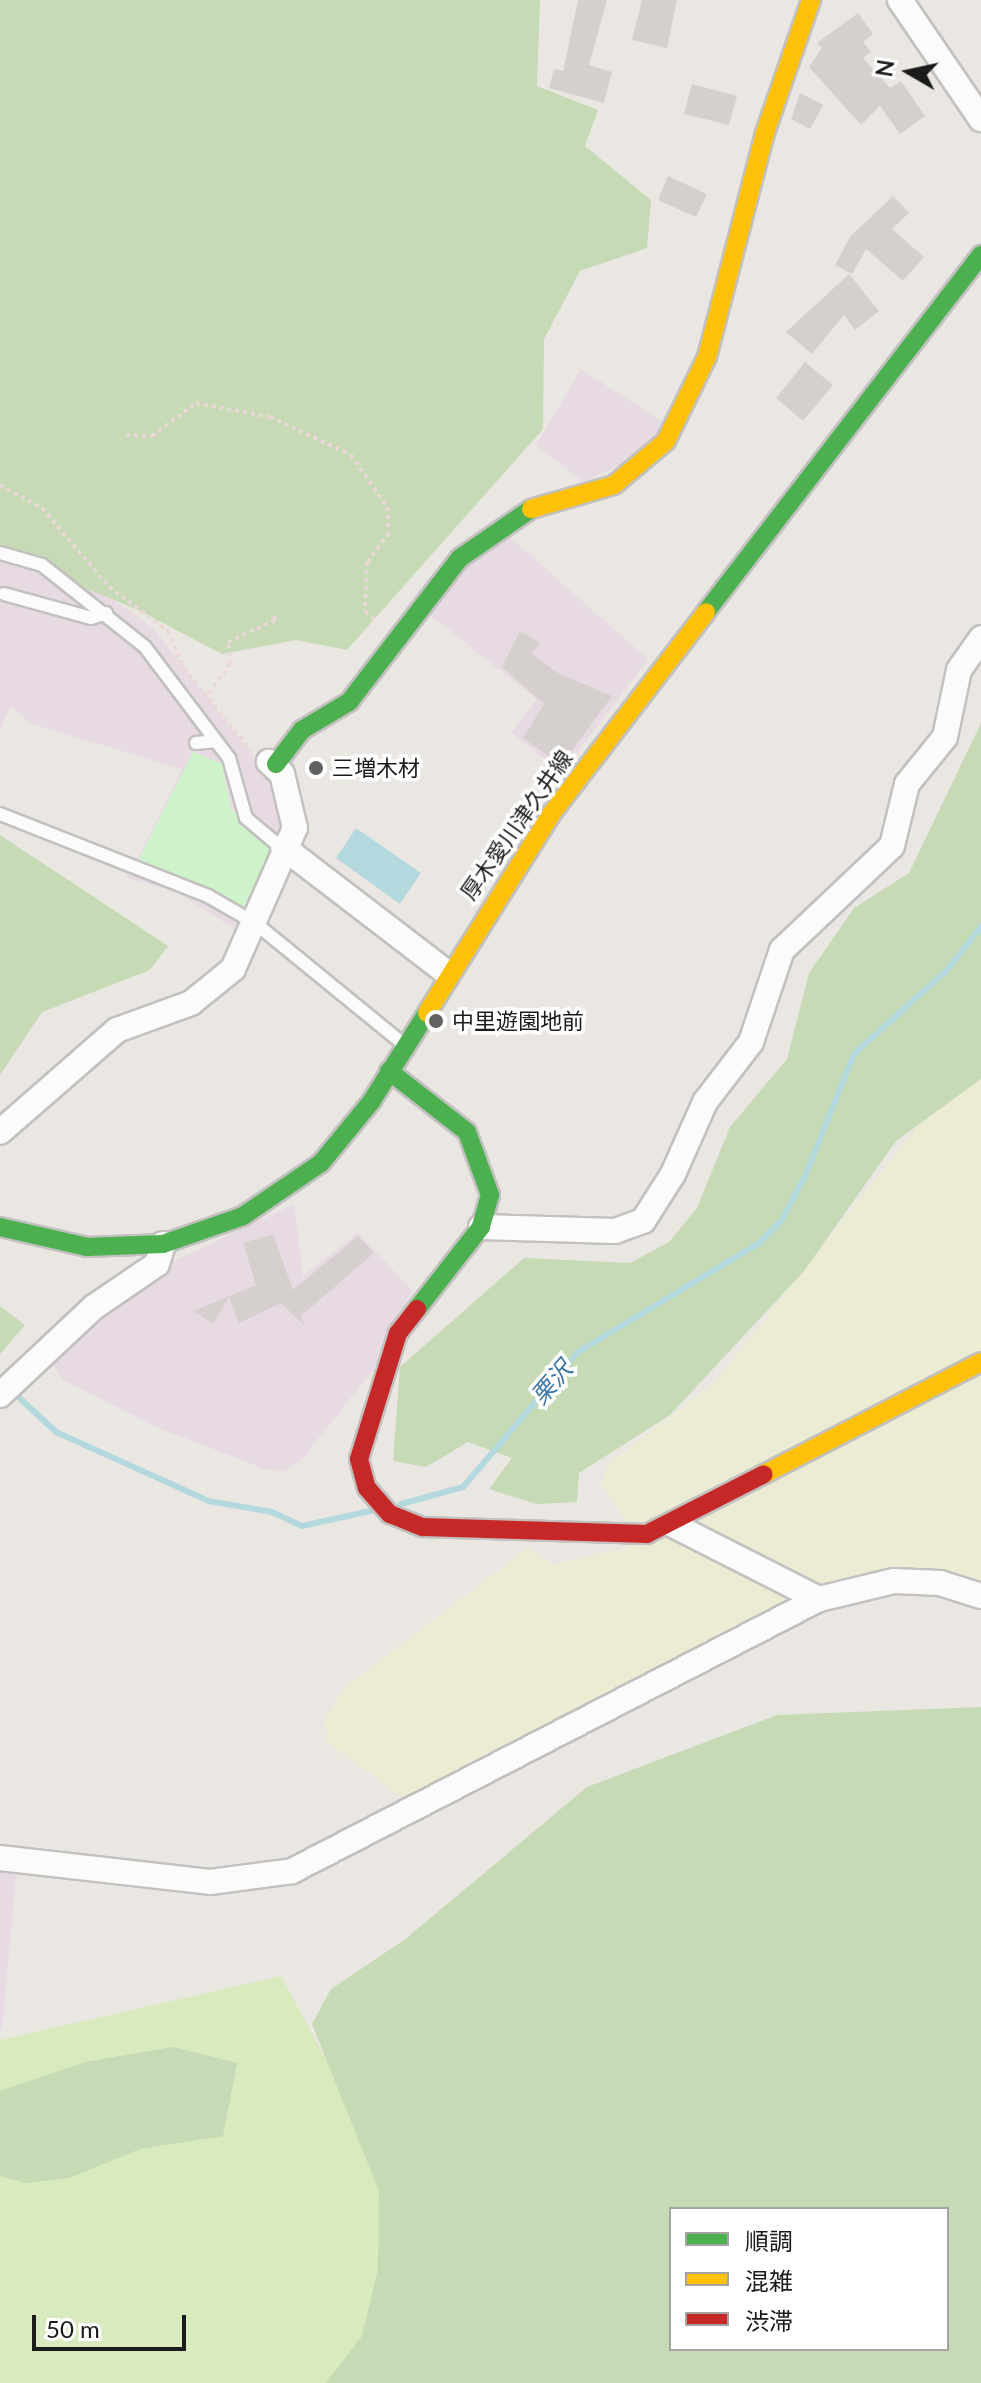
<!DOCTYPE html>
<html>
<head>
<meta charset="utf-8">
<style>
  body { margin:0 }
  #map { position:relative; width:981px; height:2383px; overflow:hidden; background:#eae7e2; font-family:Lato,"Noto Sans JP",sans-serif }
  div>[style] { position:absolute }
  .industrial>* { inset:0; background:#e8dae3 }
  .farmland>* { inset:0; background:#ecebd4 }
  .grass>* { inset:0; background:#d8eabe }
  .forest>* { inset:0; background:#c5dab5 }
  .park>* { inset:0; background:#cef3cb }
  .water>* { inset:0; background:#b3d9df }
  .stream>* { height:6px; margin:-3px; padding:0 3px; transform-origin:3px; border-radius:3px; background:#b3d9df }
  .building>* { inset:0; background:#d5d0cd }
  .path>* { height:4px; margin-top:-2px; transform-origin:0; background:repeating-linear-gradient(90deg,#ead8d6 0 4px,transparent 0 8px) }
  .roads { filter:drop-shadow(2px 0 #c2c1bf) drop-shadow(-2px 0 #c2c1bf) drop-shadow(0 2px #c2c1bf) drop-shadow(0 -2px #c2c1bf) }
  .lane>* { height:12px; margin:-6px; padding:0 6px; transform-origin:6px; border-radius:6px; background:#fcfbfb }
  .street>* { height:24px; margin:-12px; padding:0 12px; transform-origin:12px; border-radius:12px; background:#fcfbfb }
  .fast>* { height:18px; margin:-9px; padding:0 9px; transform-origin:9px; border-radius:9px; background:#4caf50 }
  .slow>* { height:18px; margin:-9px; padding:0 9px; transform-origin:9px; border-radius:9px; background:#ffc107 }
  .jam>* { height:18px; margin:-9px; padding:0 9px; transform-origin:9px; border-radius:9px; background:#c62828 }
  .dots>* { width:22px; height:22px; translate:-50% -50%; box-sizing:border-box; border:4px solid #fff; border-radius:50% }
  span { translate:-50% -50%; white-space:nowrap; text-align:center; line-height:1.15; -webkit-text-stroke:7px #fff; paint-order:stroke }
  .poi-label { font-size:22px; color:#1b1b1b }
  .left { translate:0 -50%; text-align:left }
  .street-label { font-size:22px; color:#1b1b1b }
  .water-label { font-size:24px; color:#4079a7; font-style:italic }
  .legend { position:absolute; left:669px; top:2207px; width:280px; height:144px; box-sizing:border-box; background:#fff; border:2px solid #a4a4a4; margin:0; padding:10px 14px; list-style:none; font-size:24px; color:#1b1b1b }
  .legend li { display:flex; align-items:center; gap:16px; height:40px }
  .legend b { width:40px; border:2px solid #a4a4a4 }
  .north { position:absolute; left:869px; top:32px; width:80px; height:80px; -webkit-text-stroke:6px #fff; paint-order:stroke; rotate:279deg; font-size:22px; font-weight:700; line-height:32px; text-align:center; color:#1b1b1b }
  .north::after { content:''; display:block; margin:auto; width:28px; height:36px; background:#1b1b1b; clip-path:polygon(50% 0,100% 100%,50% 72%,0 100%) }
  .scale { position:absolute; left:32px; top:2315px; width:154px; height:36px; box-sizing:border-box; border:4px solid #1b1b1b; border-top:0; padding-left:10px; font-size:24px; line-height:28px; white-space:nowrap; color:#1b1b1b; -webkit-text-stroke:6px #fff; paint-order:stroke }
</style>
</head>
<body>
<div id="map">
  <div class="industrial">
    <div style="clip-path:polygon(581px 369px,667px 425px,650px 451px,583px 482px,536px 445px)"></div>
    <div style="clip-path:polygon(505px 533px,648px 659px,562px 773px,511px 732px,537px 700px,423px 609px)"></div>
    <div style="clip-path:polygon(0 540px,48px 553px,153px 628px,278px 788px,288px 823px,243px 935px,177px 892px,127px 878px,182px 769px,32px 724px,10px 707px,0 730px)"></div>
    <div style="clip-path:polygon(294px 1204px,303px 1276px,358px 1233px,412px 1290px,374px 1369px,301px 1460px,285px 1471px,264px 1469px,154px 1426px,63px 1380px,49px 1358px,166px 1265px)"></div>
    <div style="clip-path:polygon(0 1865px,17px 1867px,2px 2030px,0 2030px)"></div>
  </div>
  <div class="farmland">
    <div style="clip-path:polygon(981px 1046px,981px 1594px,888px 1575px,410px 1803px,327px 1742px,324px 1721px,344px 1688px,529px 1547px,552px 1565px,630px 1547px,626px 1520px,601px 1486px,606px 1466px,715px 1382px)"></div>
  </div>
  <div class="grass">
    <div style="clip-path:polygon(281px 1976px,501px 2383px,0 2383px,0 2040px)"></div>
  </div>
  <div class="forest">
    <div style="clip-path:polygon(0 0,540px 0,537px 86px,598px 110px,585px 146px,651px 200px,647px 248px,580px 271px,544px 339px,543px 429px,347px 650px,296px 640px,222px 654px,138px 610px,0 553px)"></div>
    <div style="clip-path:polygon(981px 723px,981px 1079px,896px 1141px,804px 1271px,670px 1415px,579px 1473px,577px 1502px,536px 1504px,489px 1489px,512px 1458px,468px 1442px,426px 1467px,393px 1461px,400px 1367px,524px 1258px,630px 1263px,669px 1242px,697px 1208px,730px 1127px,787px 1059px,809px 973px,854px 908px,909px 873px)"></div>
    <div style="clip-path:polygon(0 835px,168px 946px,150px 970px,42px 1012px,0 1075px)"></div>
    <div style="clip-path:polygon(0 1306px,25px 1325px,0 1354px)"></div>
    <div style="clip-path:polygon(evenodd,981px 1707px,981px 2383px,326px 2383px,362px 2336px,378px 2269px,379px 2191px,312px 2024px,331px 1989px,404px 1940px,587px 1787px,777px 1715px,981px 1707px,671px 2209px,947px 2209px,947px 2349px,671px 2349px,671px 2209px)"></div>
    <div style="clip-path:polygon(173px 2047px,237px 2063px,223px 2136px,140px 2149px,69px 2178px,25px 2183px,0 2176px,0 2091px,85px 2062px)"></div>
  </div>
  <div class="park">
    <div style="clip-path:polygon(193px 752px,222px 764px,231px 809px,273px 849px,251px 909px,242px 914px,134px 868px)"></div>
  </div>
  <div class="water">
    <div style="clip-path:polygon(356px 828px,421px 873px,400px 904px,336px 858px)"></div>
  </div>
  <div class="stream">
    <div style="left:11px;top:1390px;width:62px;rotate:43deg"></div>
    <div style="left:56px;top:1432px;width:168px;rotate:24.3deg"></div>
    <div style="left:209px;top:1501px;width:64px;rotate:9.9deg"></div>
    <div style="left:272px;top:1512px;width:33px;rotate:25deg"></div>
    <div style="left:302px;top:1526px;width:70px;rotate:-12.4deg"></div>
    <div style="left:401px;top:1504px;width:64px;rotate:-15.3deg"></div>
    <div style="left:463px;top:1487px;width:177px;rotate:-49.6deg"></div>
    <div style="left:578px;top:1352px;width:210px;rotate:-31deg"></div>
    <div style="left:758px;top:1244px;width:33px;rotate:-45deg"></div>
    <div style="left:781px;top:1221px;width:53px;rotate:-62deg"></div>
    <div style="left:806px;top:1174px;width:129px;rotate:-68.2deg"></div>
    <div style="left:854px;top:1054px;width:125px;rotate:-42.1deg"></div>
    <div style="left:947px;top:970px;width:55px;rotate:-51.7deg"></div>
  </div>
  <div class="building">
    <div style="clip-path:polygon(578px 0,607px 0,589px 65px,612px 72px,604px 103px,549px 88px,554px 69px,563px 71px)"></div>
    <div style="clip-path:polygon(642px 0,677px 0,667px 48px,632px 40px)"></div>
    <div style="clip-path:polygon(858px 13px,873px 34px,863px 42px,871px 52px,863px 58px,890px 88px,901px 81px,925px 116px,900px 134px,880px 106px,861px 125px,809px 67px,822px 48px,817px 43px)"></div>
    <div style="clip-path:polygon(692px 84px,737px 96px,729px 125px,684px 114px)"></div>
    <div style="clip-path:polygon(800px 93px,823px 105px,810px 129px,791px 119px)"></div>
    <div style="clip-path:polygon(668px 176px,707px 194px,696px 217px,658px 200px)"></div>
    <div style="clip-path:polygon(893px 196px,909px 213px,892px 229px,924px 257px,903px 281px,866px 249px,852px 274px,835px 265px,850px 237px)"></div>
    <div style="clip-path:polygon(849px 274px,879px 311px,855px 330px,844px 315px,812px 354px,786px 332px)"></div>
    <div style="clip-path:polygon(805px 362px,833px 385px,803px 421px,776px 398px)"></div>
    <div style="clip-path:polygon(520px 631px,540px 643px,532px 654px,558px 673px,612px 696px,561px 765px,523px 738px,544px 704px,502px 667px)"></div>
    <div style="clip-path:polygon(273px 1234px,293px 1290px,358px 1236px,374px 1253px,301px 1316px,304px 1325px,281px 1303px,239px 1323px,229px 1297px,213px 1324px,193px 1311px,256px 1285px,243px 1243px)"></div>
  </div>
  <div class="path">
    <div style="left:126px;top:435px;width:26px;rotate:2deg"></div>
    <div style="left:152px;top:436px;width:55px;rotate:-36.9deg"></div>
    <div style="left:196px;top:403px;width:75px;rotate:10.7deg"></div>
    <div style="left:270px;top:417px;width:89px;rotate:25.1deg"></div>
    <div style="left:351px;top:455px;width:63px;rotate:55.3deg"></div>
    <div style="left:387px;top:507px;width:26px;rotate:86deg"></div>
    <div style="left:389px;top:533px;width:36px;rotate:127deg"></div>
    <div style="left:367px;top:562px;width:50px;rotate:92.3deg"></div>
    <div style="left:365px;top:612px;width:15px;rotate:37deg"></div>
    <div style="left:0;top:485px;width:48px;rotate:28.7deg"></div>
    <div style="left:42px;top:508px;width:104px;rotate:49.7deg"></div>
    <div style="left:109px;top:587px;width:74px;rotate:36.7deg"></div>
    <div style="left:168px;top:631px;width:35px;rotate:66deg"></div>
    <div style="left:174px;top:656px;width:122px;rotate:51deg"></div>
    <div style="left:209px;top:693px;width:36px;rotate:-54deg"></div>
    <div style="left:230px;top:664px;width:22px;rotate:-95deg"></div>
    <div style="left:228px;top:642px;width:52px;rotate:-25.1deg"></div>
    <div style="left:275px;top:620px;width:6px;rotate:-99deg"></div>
  </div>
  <div class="roads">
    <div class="lane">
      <div style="left:0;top:553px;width:44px;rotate:15.9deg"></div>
      <div style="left:42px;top:565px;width:132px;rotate:38.5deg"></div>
      <div style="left:145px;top:647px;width:139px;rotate:52.9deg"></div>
      <div style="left:229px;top:758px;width:62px;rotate:74.2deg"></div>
      <div style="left:246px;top:818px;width:48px;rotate:40deg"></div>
      <div style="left:4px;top:594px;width:90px;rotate:15.4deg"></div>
      <div style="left:91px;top:618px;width:16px;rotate:-18deg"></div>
      <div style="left:196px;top:743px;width:20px;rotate:-6deg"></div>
      <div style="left:0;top:814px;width:224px;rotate:21.5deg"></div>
      <div style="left:208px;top:896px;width:54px;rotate:29.9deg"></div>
      <div style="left:255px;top:923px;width:188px;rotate:39.2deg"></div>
    </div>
    <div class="street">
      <div style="left:900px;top:0;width:144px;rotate:55.8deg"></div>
      <div style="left:283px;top:847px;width:205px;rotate:37.5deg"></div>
      <div style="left:0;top:1132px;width:155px;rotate:-41.1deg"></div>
      <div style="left:117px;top:1030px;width:79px;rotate:-20deg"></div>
      <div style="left:191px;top:1003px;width:54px;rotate:-39deg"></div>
      <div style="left:233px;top:969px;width:154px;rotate:-66.3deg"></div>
      <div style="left:295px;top:828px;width:56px;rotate:-103.5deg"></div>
      <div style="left:282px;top:774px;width:18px;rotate:-137deg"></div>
      <div style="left:481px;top:1227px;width:134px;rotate:1.7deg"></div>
      <div style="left:615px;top:1231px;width:30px;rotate:-20deg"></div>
      <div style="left:643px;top:1221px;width:56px;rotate:-57.4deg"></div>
      <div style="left:673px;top:1174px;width:79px;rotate:-66deg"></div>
      <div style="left:705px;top:1102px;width:76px;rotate:-52.5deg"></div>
      <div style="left:751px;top:1042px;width:97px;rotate:-71.4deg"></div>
      <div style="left:782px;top:950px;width:151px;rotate:-43.4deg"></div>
      <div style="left:892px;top:846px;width:64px;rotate:-76.4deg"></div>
      <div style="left:907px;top:784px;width:60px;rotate:-51deg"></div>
      <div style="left:945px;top:737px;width:68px;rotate:-78.2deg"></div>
      <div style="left:959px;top:670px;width:39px;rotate:-55deg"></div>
      <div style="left:0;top:1395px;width:129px;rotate:-43.1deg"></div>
      <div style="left:94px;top:1307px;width:76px;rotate:-34.3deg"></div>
      <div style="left:157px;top:1264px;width:21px;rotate:-73deg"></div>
      <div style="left:673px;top:1525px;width:164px;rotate:26.9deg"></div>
      <div style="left:819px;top:1599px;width:77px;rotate:-13.5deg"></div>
      <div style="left:894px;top:1581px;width:46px;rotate:2.5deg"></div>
      <div style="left:940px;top:1583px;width:43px;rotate:17.6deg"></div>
      <div style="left:0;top:1858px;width:211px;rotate:6.5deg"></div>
      <div style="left:210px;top:1882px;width:83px;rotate:-7.6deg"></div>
      <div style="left:292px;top:1871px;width:593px;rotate:-27.3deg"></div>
    </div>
    <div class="fast">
      <div style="left:706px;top:612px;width:451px;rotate:-52.4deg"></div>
      <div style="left:276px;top:764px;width:43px;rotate:-52.6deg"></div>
      <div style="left:302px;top:730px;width:55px;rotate:-30.8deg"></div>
      <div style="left:349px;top:702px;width:182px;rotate:-52.4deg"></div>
      <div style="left:460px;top:558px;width:86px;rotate:-34.6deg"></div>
      <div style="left:389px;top:1071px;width:99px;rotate:38deg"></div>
      <div style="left:467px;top:1132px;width:67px;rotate:69.9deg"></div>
      <div style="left:490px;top:1195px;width:33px;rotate:106deg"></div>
      <div style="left:481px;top:1227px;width:104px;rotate:128deg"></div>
      <div style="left:0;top:1227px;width:89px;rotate:12.9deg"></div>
      <div style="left:87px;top:1247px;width:76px;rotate:-2.3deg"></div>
      <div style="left:163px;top:1244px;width:85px;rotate:-19.3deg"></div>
      <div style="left:243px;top:1216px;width:94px;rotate:-34.2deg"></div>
      <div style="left:321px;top:1163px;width:79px;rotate:-50.7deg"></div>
      <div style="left:371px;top:1102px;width:105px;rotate:-57.8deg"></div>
    </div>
    <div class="slow">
      <div style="left:531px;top:509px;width:86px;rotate:-16.1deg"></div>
      <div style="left:614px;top:485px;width:68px;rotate:-40.2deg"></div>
      <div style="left:666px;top:441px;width:93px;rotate:-64deg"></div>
      <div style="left:707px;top:357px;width:231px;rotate:-75.5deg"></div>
      <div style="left:765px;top:133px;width:141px;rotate:-70.9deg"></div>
      <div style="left:427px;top:1013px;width:236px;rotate:-58deg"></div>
      <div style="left:552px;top:813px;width:253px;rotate:-52.5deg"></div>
      <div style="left:764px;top:1474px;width:244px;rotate:-27.3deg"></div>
    </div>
    <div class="jam">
      <div style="left:417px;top:1309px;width:31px;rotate:128deg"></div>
      <div style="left:398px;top:1333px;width:132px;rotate:107.2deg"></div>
      <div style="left:359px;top:1459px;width:30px;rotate:75deg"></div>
      <div style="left:367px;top:1488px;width:35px;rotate:49deg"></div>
      <div style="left:390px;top:1514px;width:35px;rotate:22deg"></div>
      <div style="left:423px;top:1527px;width:224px;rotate:1.8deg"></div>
      <div style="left:647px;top:1534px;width:131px;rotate:-27.1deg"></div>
    </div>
  </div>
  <div class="dots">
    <div style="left:316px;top:768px;background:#636261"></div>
    <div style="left:436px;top:1021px;background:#636261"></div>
  </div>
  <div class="poi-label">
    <span class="left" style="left:332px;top:768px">三増木材</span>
    <span class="left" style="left:452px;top:1021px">中里遊園地前</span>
  </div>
  <div class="street-label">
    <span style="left:516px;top:825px;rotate:-55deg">厚木愛川津久井線</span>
  </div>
  <div class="water-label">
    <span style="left:551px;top:1382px;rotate:-49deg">栗沢</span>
  </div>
  <ul class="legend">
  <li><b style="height:10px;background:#4caf50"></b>順調</li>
  <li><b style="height:10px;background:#ffc107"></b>混雑</li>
  <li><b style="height:10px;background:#c62828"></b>渋滞</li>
  </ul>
  <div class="north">N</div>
  <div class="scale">50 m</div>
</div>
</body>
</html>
